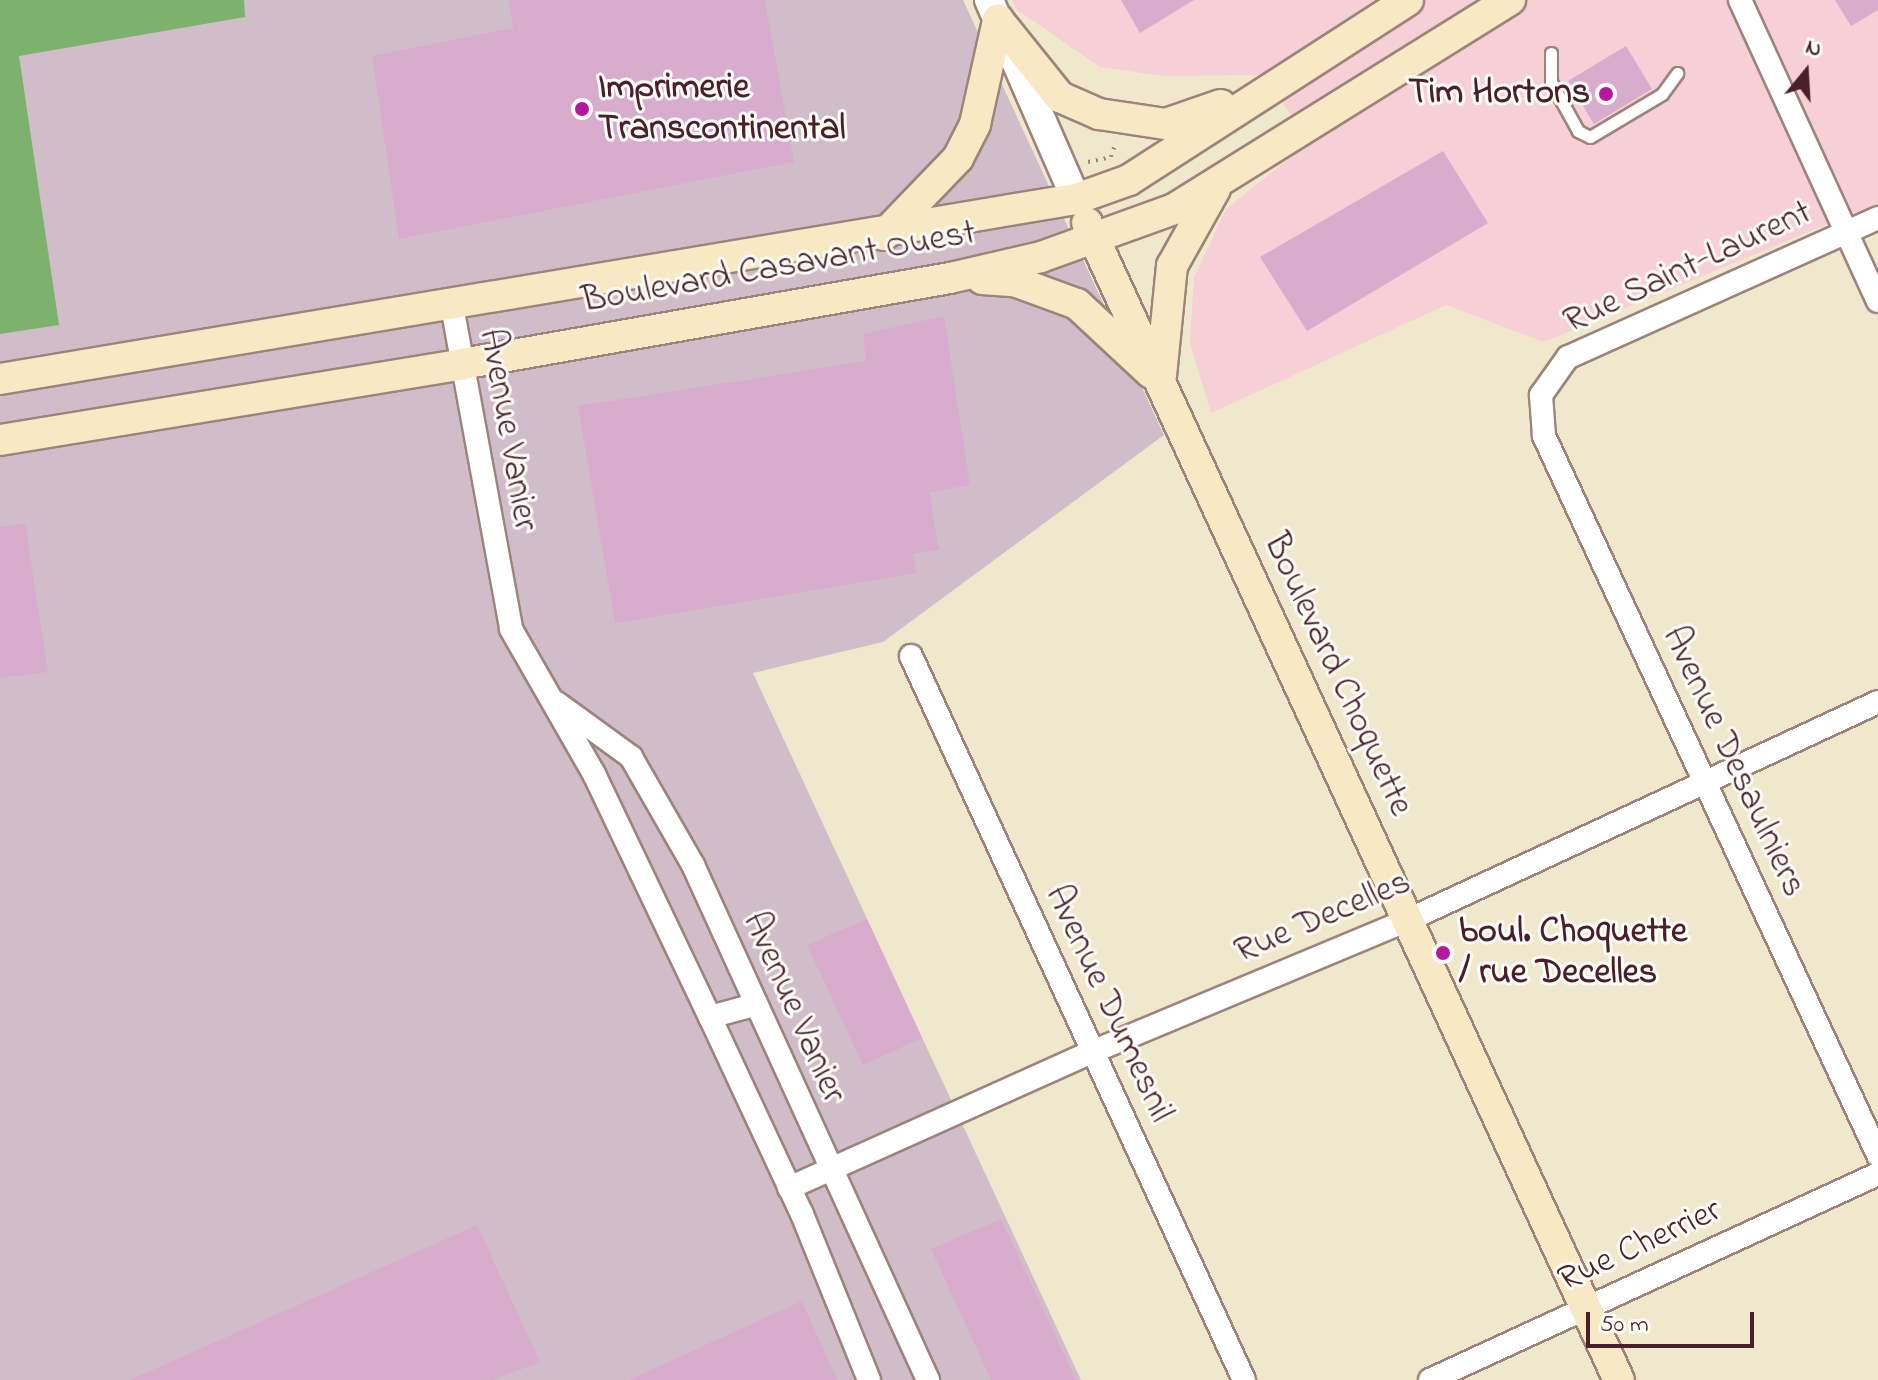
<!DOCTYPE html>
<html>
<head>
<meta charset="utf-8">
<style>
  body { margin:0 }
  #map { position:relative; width:1878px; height:1380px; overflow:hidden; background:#efe8cd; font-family:"Indie Flower",sans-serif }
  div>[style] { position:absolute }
  .built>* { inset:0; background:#f6cfd7 }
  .industrial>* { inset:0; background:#d1bdc9 }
  .forest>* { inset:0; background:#7cb16e }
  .building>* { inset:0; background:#d8accc }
  .path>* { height:4px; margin-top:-2px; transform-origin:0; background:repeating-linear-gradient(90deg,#9c847c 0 2px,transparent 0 8px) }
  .roads { filter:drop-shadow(2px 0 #9c847c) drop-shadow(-2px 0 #9c847c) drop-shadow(0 2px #9c847c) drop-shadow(0 -2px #9c847c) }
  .service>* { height:11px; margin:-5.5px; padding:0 5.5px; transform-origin:5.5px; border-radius:5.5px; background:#fff }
  .minor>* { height:22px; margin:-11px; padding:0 11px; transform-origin:11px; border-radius:11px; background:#fff }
  .tertiary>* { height:28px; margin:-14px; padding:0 14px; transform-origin:14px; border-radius:14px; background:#fff }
  .secondary>* { height:30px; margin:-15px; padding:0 15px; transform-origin:15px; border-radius:15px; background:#f8e8c3 }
  .dots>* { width:22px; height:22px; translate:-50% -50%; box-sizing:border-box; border:4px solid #fdfcf7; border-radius:50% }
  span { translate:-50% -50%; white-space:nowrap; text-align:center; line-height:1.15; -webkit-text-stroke:6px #fdfcf7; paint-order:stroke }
  .poi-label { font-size:36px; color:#4a1f2b; font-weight:700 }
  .left { translate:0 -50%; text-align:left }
  .right { translate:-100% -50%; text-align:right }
  .street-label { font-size:36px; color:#4a1f2b }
  .north { position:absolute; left:1766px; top:32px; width:80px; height:80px; -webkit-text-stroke:6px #fdfcf7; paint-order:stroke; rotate:18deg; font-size:22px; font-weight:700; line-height:32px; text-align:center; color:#4a1f2b }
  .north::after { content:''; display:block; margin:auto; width:28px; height:36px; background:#4a1f2b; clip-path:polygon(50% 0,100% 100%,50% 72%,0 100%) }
  .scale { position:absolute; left:1586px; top:1312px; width:168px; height:36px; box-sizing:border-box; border:4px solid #4a1f2b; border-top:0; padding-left:10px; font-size:24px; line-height:28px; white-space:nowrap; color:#4a1f2b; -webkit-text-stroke:6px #fdfcf7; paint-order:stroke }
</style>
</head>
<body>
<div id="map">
  <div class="built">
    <div style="clip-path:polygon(1012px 0,1878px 0,1878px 203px,1544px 342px,1446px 305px,1211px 413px,1190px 343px,1194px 277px,1226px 209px,1309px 143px,1265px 75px,1163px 76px,1100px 67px,1016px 9px)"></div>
  </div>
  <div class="industrial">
    <div style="clip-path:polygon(0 0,963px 0,1164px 435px,883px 642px,753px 673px,1081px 1380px,0 1380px)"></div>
  </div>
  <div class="forest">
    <div style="clip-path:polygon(0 0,244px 0,245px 17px,19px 56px,59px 325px,0 334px)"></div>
  </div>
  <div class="building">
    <div style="clip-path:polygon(509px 0,765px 0,794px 162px,399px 239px,372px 56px,513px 28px)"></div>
    <div style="clip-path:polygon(1121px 0,1194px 0,1140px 33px)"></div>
    <div style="clip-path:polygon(1835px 0,1878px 0,1878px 10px,1851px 26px)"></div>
    <div style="clip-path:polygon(1626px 46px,1652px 89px,1594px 124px,1568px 81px)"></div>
    <div style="clip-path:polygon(1443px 151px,1488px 223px,1307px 331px,1260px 257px)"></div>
    <div style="clip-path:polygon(944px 316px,970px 485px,929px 492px,939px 550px,913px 554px,916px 573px,615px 623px,578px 406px,866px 361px,863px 334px)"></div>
    <div style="clip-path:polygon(25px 523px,48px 672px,0 678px,0 527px)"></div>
    <div style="clip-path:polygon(867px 919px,922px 1038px,863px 1065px,807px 945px)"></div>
    <div style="clip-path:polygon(1001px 1219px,1076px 1380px,991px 1380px,931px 1249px)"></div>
    <div style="clip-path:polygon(477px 1225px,540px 1362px,493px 1380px,130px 1380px)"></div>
    <div style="clip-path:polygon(802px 1301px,837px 1380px,629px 1380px)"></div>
  </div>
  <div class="path">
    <div style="left:1088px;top:162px;width:24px;rotate:-12deg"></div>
    <div style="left:1111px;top:157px;width:16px;rotate:-72deg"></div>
  </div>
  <div class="roads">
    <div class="service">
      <div style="left:1551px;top:53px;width:29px;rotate:90deg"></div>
      <div style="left:1551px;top:82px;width:56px;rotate:61.1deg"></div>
      <div style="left:1578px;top:131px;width:13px;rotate:27deg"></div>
      <div style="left:1590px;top:137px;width:84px;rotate:-30.8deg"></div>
      <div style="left:1662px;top:94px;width:26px;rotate:-54deg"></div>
    </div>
    <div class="minor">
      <div style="left:1740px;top:0;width:331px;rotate:65.4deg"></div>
      <div style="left:1878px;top:218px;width:340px;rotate:155.8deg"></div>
      <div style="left:1568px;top:357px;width:47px;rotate:125.4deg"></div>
      <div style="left:1541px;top:395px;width:41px;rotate:85.8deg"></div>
      <div style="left:1544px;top:436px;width:793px;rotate:65.08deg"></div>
      <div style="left:452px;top:306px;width:328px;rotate:79.6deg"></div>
      <div style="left:511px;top:629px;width:167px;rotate:60.2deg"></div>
      <div style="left:594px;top:774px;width:269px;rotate:64.5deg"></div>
      <div style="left:710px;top:1017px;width:217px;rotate:65deg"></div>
      <div style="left:802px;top:1214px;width:179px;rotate:68deg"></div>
      <div style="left:911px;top:656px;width:797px;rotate:65.3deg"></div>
      <div style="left:557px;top:703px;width:92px;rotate:36.1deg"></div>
      <div style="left:631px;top:757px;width:125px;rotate:60.1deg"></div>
      <div style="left:693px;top:865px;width:566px;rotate:65.47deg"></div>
      <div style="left:710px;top:1017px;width:46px;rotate:-15.3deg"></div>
      <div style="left:789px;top:1188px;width:332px;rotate:-24.2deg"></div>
      <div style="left:1092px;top:1052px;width:342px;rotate:-22.7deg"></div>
      <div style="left:1408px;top:920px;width:518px;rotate:-24.88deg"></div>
      <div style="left:1430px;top:1380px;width:493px;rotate:-24.7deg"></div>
    </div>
    <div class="tertiary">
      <div style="left:989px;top:0;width:217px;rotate:66.4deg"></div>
    </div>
    <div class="secondary">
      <div style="left:998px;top:20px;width:99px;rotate:51.2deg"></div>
      <div style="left:1060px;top:97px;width:43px;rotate:23.6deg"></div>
      <div style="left:1099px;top:114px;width:68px;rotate:8.5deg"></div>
      <div style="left:1166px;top:124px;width:58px;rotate:-19.1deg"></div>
      <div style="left:1087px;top:223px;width:1273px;rotate:65.31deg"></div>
      <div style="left:884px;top:235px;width:107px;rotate:-46.1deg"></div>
      <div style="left:958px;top:158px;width:38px;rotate:-63deg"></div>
      <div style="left:975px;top:124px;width:107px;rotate:-77.5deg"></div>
      <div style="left:982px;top:279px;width:32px;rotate:4deg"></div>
      <div style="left:1014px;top:281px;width:67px;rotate:20.1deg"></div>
      <div style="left:1077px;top:304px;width:101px;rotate:43deg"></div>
      <div style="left:1161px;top:376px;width:111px;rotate:-84.3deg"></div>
      <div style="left:1172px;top:266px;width:88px;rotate:-60.8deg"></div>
      <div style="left:0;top:379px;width:1091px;rotate:-9.5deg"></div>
      <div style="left:1076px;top:199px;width:56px;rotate:-19.7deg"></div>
      <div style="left:1129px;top:180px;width:332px;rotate:-32.8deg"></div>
      <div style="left:0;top:440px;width:468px;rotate:-9.3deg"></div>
      <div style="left:462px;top:364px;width:496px;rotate:-10deg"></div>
      <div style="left:950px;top:278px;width:93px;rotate:-13deg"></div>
      <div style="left:1041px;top:257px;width:141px;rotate:-19.8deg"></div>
      <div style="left:1174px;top:209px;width:396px;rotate:-31.9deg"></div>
    </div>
  </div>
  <div class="dots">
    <div style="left:1606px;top:94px;background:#b5179e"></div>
    <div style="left:582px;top:109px;background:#b5179e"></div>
    <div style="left:1443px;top:953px;background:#b5179e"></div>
  </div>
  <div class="poi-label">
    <span class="left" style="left:598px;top:109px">Imprimerie<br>Transcontinental</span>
    <span class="right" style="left:1590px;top:94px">Tim Hortons</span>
    <span class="left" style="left:1459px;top:953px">boul. Choquette<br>/ rue Decelles</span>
  </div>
  <div class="street-label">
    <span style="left:779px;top:268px;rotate:-10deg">Boulevard Casavant Ouest</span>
    <span style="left:1688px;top:268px;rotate:-25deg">Rue Saint-Laurent</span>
    <span style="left:507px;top:430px;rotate:80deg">Avenue Vanier</span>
    <span style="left:1337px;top:675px;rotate:65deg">Boulevard Choquette</span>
    <span style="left:1733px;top:762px;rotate:65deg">Avenue Desaulniers</span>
    <span style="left:1323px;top:918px;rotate:-23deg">Rue Decelles</span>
    <span style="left:1108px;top:1004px;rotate:65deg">Avenue Dumesnil</span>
    <span style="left:793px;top:1008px;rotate:66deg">Avenue Vanier</span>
    <span style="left:1640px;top:1246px;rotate:-25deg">Rue Cherrier</span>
  </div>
  <div class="north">N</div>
  <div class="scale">50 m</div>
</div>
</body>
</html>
